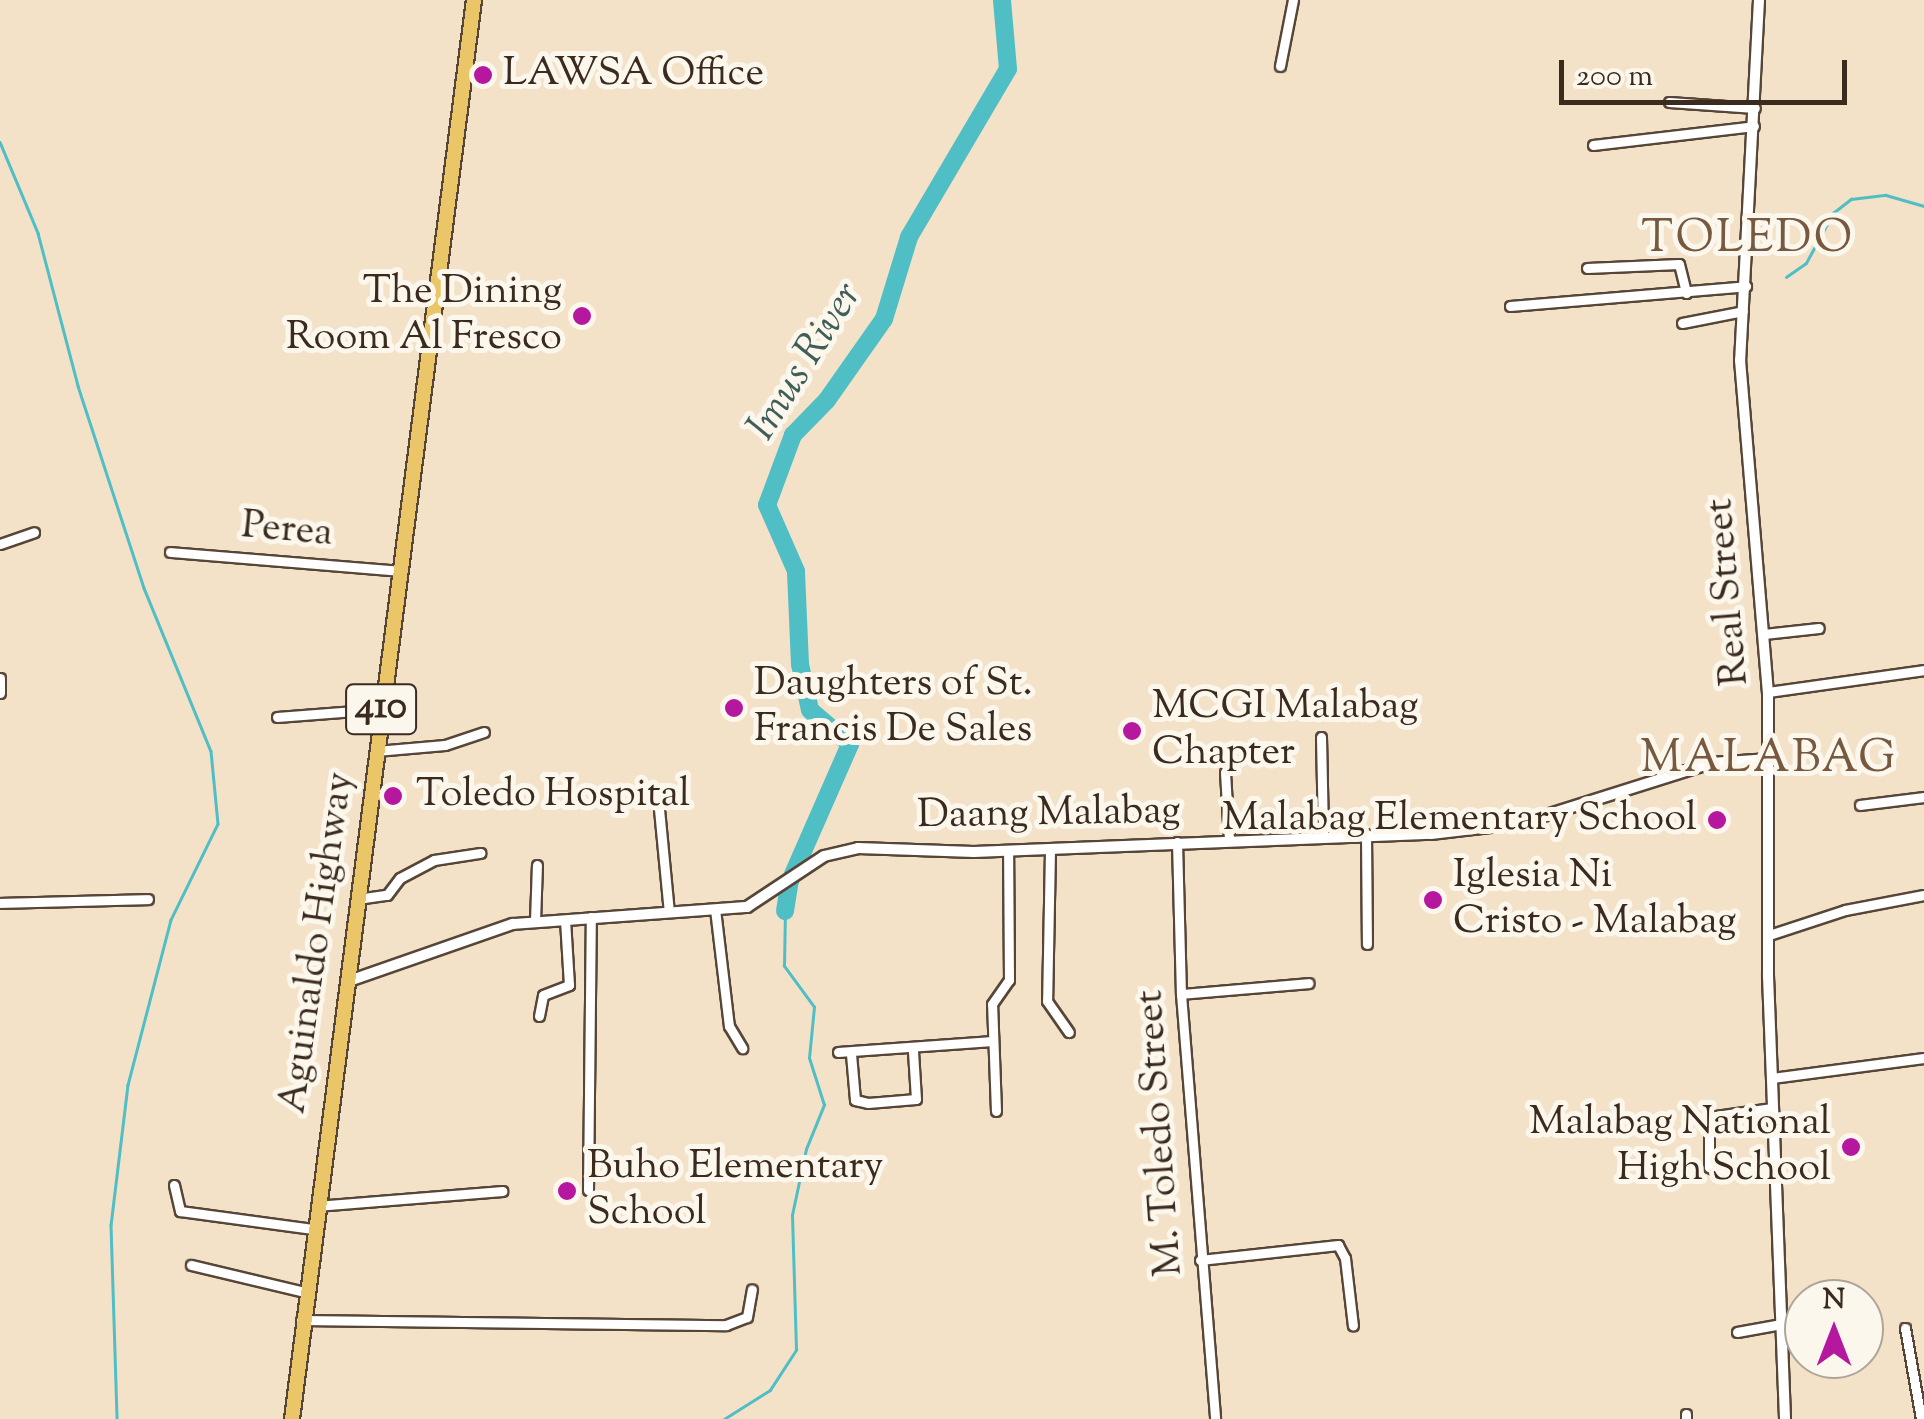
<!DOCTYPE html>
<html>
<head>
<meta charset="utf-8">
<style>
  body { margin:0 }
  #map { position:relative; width:1924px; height:1419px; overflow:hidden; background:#f4e2c8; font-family:"Sorts Mill Goudy",serif }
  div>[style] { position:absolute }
  .stream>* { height:2.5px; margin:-1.25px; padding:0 1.25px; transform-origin:1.25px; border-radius:1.25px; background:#50bec5 }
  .river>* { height:18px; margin:-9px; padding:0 9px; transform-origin:9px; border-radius:9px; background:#50bec5 }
  .roads { filter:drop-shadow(2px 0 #574638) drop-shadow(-2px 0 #574638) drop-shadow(0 2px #574638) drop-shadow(0 -2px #574638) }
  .minor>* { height:9px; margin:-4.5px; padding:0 4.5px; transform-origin:4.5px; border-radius:4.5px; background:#fff }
  .tertiary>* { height:10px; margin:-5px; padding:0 5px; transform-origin:5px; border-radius:5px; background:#fff }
  .primary>* { height:14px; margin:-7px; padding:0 7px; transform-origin:7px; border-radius:7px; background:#ebc669 }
  .dots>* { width:28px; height:28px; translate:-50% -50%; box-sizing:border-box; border:5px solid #fbf7ec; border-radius:50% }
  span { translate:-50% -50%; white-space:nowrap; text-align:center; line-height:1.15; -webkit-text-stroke:10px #fbf7ec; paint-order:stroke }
  .shield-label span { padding:2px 8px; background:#fbf7ec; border:2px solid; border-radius:8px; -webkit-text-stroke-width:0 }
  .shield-label { font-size:38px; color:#3b2a1e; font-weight:700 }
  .poi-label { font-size:40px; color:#3b2a1e }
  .left { translate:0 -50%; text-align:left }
  .right { translate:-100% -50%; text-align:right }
  .street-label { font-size:40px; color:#3b2a1e }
  .water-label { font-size:42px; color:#425e58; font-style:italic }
  .quarter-label { font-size:45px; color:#775940; letter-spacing:2.5px }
  .north { position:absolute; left:1784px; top:1279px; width:100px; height:100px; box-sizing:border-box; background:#fbf7ec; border:2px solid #aea59a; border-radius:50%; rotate:0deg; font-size:28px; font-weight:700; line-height:40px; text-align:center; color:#3b2a1e }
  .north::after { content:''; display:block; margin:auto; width:35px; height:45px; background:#b5179e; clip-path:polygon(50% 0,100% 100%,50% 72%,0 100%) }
  .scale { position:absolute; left:1559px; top:60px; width:288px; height:45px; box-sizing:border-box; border:5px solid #3b2a1e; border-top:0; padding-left:12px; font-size:30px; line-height:35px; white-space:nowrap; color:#3b2a1e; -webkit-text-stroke:8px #fbf7ec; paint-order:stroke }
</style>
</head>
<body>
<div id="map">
  <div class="stream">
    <div style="left:0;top:142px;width:99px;rotate:67.3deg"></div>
    <div style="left:38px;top:233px;width:158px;rotate:75.3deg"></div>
    <div style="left:78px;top:386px;width:213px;rotate:71.9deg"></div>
    <div style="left:144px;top:588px;width:176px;rotate:67.7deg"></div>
    <div style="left:211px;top:751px;width:73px;rotate:84.5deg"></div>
    <div style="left:218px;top:824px;width:107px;rotate:116.1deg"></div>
    <div style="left:171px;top:920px;width:171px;rotate:104.6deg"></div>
    <div style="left:128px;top:1085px;width:141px;rotate:96.9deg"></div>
    <div style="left:111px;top:1225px;width:194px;rotate:88.2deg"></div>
    <div style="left:1786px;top:277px;width:24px;rotate:-35deg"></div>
    <div style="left:1806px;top:263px;width:57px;rotate:-61.6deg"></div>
    <div style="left:1833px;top:213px;width:23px;rotate:-38deg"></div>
    <div style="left:1851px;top:199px;width:35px;rotate:-7deg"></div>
    <div style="left:1886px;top:195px;width:40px;rotate:16deg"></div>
    <div style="left:724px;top:1419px;width:54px;rotate:-32.2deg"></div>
    <div style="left:770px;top:1390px;width:48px;rotate:-57deg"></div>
    <div style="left:796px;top:1350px;width:135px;rotate:-91.7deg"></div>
    <div style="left:792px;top:1215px;width:67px;rotate:-78deg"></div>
    <div style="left:806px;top:1149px;width:48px;rotate:-67.8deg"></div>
    <div style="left:824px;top:1105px;width:49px;rotate:-107.7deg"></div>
    <div style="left:809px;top:1058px;width:51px;rotate:-84.4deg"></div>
    <div style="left:814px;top:1007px;width:51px;rotate:-126.2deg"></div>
    <div style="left:784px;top:966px;width:55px;rotate:-89deg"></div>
  </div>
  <div class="river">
    <div style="left:785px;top:911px;width:30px;rotate:-81deg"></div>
    <div style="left:790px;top:881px;width:150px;rotate:-66.3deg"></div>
    <div style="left:850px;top:744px;width:52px;rotate:-139.6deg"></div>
    <div style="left:810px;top:710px;width:47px;rotate:-102.3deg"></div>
    <div style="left:800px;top:664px;width:93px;rotate:-92.5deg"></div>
    <div style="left:796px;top:571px;width:72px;rotate:-113.7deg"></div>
    <div style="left:767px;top:505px;width:75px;rotate:-69.6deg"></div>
    <div style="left:793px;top:435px;width:49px;rotate:-45.8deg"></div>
    <div style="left:827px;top:400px;width:99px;rotate:-54.9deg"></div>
    <div style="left:884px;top:319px;width:86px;rotate:-73deg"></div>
    <div style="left:909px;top:237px;width:195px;rotate:-59.5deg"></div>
    <div style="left:1008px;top:69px;width:69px;rotate:-95deg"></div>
  </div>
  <div class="roads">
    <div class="minor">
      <div style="left:1280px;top:66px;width:67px;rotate:-78.9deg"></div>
      <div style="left:1669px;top:102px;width:86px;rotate:4deg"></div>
      <div style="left:1593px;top:145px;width:162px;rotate:-6.7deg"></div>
      <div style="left:1587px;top:268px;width:92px;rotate:-2.5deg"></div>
      <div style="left:1679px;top:264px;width:30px;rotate:76deg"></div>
      <div style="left:1510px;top:306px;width:237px;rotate:-4.8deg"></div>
      <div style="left:1682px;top:323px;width:62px;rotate:-11.1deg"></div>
      <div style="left:0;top:544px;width:36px;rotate:-19deg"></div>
      <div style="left:170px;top:552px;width:231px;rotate:4.7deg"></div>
      <div style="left:1764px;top:634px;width:55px;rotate:-6.2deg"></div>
      <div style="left:0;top:678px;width:15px;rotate:90deg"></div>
      <div style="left:1768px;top:692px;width:158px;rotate:-8deg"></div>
      <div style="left:277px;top:717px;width:104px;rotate:-4.4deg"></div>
      <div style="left:1321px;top:737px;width:99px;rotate:88.8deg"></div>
      <div style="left:376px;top:751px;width:69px;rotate:-5deg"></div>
      <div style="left:445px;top:745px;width:41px;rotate:-18.4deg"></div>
      <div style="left:1225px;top:772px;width:68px;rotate:86.6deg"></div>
      <div style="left:1860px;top:805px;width:64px;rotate:-7.1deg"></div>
      <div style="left:659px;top:809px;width:103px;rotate:84.5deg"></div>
      <div style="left:1366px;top:834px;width:110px;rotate:89.5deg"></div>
      <div style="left:1177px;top:842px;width:152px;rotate:88.5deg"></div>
      <div style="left:1181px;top:994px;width:426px;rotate:85.4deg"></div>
      <div style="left:1050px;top:850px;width:151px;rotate:91.1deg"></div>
      <div style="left:1047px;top:1001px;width:38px;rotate:55deg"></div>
      <div style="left:357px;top:899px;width:30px;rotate:-8deg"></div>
      <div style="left:387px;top:895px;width:21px;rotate:-53deg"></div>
      <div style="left:400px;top:878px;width:38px;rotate:-28deg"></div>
      <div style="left:434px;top:860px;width:47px;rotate:-8.7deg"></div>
      <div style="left:0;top:903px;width:148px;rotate:-1.5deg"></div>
      <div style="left:715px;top:909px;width:118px;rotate:83.2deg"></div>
      <div style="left:729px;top:1026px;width:26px;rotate:59deg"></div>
      <div style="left:535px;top:921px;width:56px;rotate:-88deg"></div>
      <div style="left:1772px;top:934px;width:77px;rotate:-18.2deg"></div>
      <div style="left:1845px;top:910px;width:80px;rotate:-10.8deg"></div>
      <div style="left:1181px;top:994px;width:128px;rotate:-4.9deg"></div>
      <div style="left:539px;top:1016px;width:21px;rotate:-79deg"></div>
      <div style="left:543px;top:995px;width:28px;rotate:-21deg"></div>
      <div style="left:569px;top:985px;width:65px;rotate:-93.5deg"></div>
      <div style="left:838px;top:1052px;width:155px;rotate:-4.1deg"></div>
      <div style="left:851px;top:1054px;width:46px;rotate:85deg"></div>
      <div style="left:855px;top:1100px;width:13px;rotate:13deg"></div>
      <div style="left:868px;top:1103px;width:48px;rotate:-4.8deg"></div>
      <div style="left:916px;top:1099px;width:48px;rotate:-93.6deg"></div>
      <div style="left:1772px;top:1078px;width:153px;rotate:-7.5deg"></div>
      <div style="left:1772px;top:1108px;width:64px;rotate:171.9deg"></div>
      <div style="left:1709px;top:1117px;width:50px;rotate:90deg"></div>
      <div style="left:1709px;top:1167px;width:13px;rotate:27deg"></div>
      <div style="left:1721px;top:1173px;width:53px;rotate:-2.2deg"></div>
      <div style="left:996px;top:1111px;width:107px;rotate:-92.1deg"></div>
      <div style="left:992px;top:1004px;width:29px;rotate:-55deg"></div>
      <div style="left:1009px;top:980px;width:129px;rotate:-90.4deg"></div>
      <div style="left:174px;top:1185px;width:27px;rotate:77deg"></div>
      <div style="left:180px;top:1211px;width:134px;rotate:7.7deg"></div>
      <div style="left:588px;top:1190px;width:273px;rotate:-89.4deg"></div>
      <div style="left:316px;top:1206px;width:187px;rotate:-4.6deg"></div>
      <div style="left:1200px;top:1260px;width:139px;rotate:-6.2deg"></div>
      <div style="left:1338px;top:1245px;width:15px;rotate:62deg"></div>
      <div style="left:1345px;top:1258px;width:68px;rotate:83.3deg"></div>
      <div style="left:191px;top:1265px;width:116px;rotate:13.4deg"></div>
      <div style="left:301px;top:1320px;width:425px;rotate:0.7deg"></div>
      <div style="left:726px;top:1325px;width:22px;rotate:-21deg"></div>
      <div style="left:747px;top:1317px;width:28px;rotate:-80deg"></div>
      <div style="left:1905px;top:1328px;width:92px;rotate:80deg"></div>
      <div style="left:1737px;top:1332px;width:45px;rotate:-10.3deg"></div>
      <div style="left:1686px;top:1414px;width:5px;rotate:90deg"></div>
    </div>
    <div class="tertiary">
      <div style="left:1759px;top:0;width:361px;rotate:93deg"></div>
      <div style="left:1740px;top:360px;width:333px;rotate:85.2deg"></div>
      <div style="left:1768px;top:692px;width:284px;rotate:90deg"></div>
      <div style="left:1768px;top:976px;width:443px;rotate:87.8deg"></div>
      <div style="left:346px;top:982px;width:177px;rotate:-19.2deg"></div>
      <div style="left:513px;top:924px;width:235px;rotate:-4.2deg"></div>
      <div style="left:747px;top:907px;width:92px;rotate:-33.5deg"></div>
      <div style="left:824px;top:856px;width:35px;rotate:-13deg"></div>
      <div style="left:858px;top:848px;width:116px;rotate:2deg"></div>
      <div style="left:974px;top:852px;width:457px;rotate:-2.3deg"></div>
      <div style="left:1431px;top:834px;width:88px;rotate:-6.6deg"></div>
      <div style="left:1518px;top:824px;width:202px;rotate:-17.5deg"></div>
      <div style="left:1711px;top:763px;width:59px;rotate:-3.9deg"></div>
    </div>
    <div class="primary">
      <div style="left:292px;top:1419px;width:1431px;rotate:-82.69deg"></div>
    </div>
  </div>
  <div class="dots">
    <div style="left:483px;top:75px;background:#b5179e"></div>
    <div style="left:582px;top:316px;background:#b5179e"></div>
    <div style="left:734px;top:708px;background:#b5179e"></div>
    <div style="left:1132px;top:731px;background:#b5179e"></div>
    <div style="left:393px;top:796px;background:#b5179e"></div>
    <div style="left:1717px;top:820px;background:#b5179e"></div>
    <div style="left:1433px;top:900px;background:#b5179e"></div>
    <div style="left:1851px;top:1147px;background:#b5179e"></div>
    <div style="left:567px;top:1191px;background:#b5179e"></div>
  </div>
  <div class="shield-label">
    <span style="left:381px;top:709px">410</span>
  </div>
  <div class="poi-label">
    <span class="left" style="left:503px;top:75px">LAWSA Office</span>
    <span class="right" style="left:562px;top:316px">The Dining<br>Room Al Fresco</span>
    <span class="left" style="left:754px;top:708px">Daughters of St.<br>Francis De Sales</span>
    <span class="left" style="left:1152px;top:731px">MCGI Malabag<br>Chapter</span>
    <span class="left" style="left:416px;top:796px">Toledo Hospital</span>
    <span class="right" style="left:1697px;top:820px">Malabag Elementary School</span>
    <span class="left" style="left:1453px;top:900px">Iglesia Ni<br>Cristo - Malabag</span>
    <span class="right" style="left:1831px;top:1147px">Malabag National<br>High School</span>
    <span class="left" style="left:587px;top:1191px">Buho Elementary<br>School</span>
  </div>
  <div class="street-label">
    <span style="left:287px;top:531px;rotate:5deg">Perea</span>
    <span style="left:1729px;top:592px;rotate:-95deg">Real Street</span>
    <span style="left:1049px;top:815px;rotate:-1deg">Daang Malabag</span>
    <span style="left:318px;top:943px;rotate:-82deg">Aguinaldo Highway</span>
    <span style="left:1161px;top:1133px;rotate:-94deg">M. Toledo Street</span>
  </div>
  <div class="water-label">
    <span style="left:806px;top:362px;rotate:-58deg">Imus River</span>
  </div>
  <div class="quarter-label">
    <span style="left:1748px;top:241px">TOLEDO</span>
    <span style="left:1769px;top:761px">MALABAG</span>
  </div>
  <div class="north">N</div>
  <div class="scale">200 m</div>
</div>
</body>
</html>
